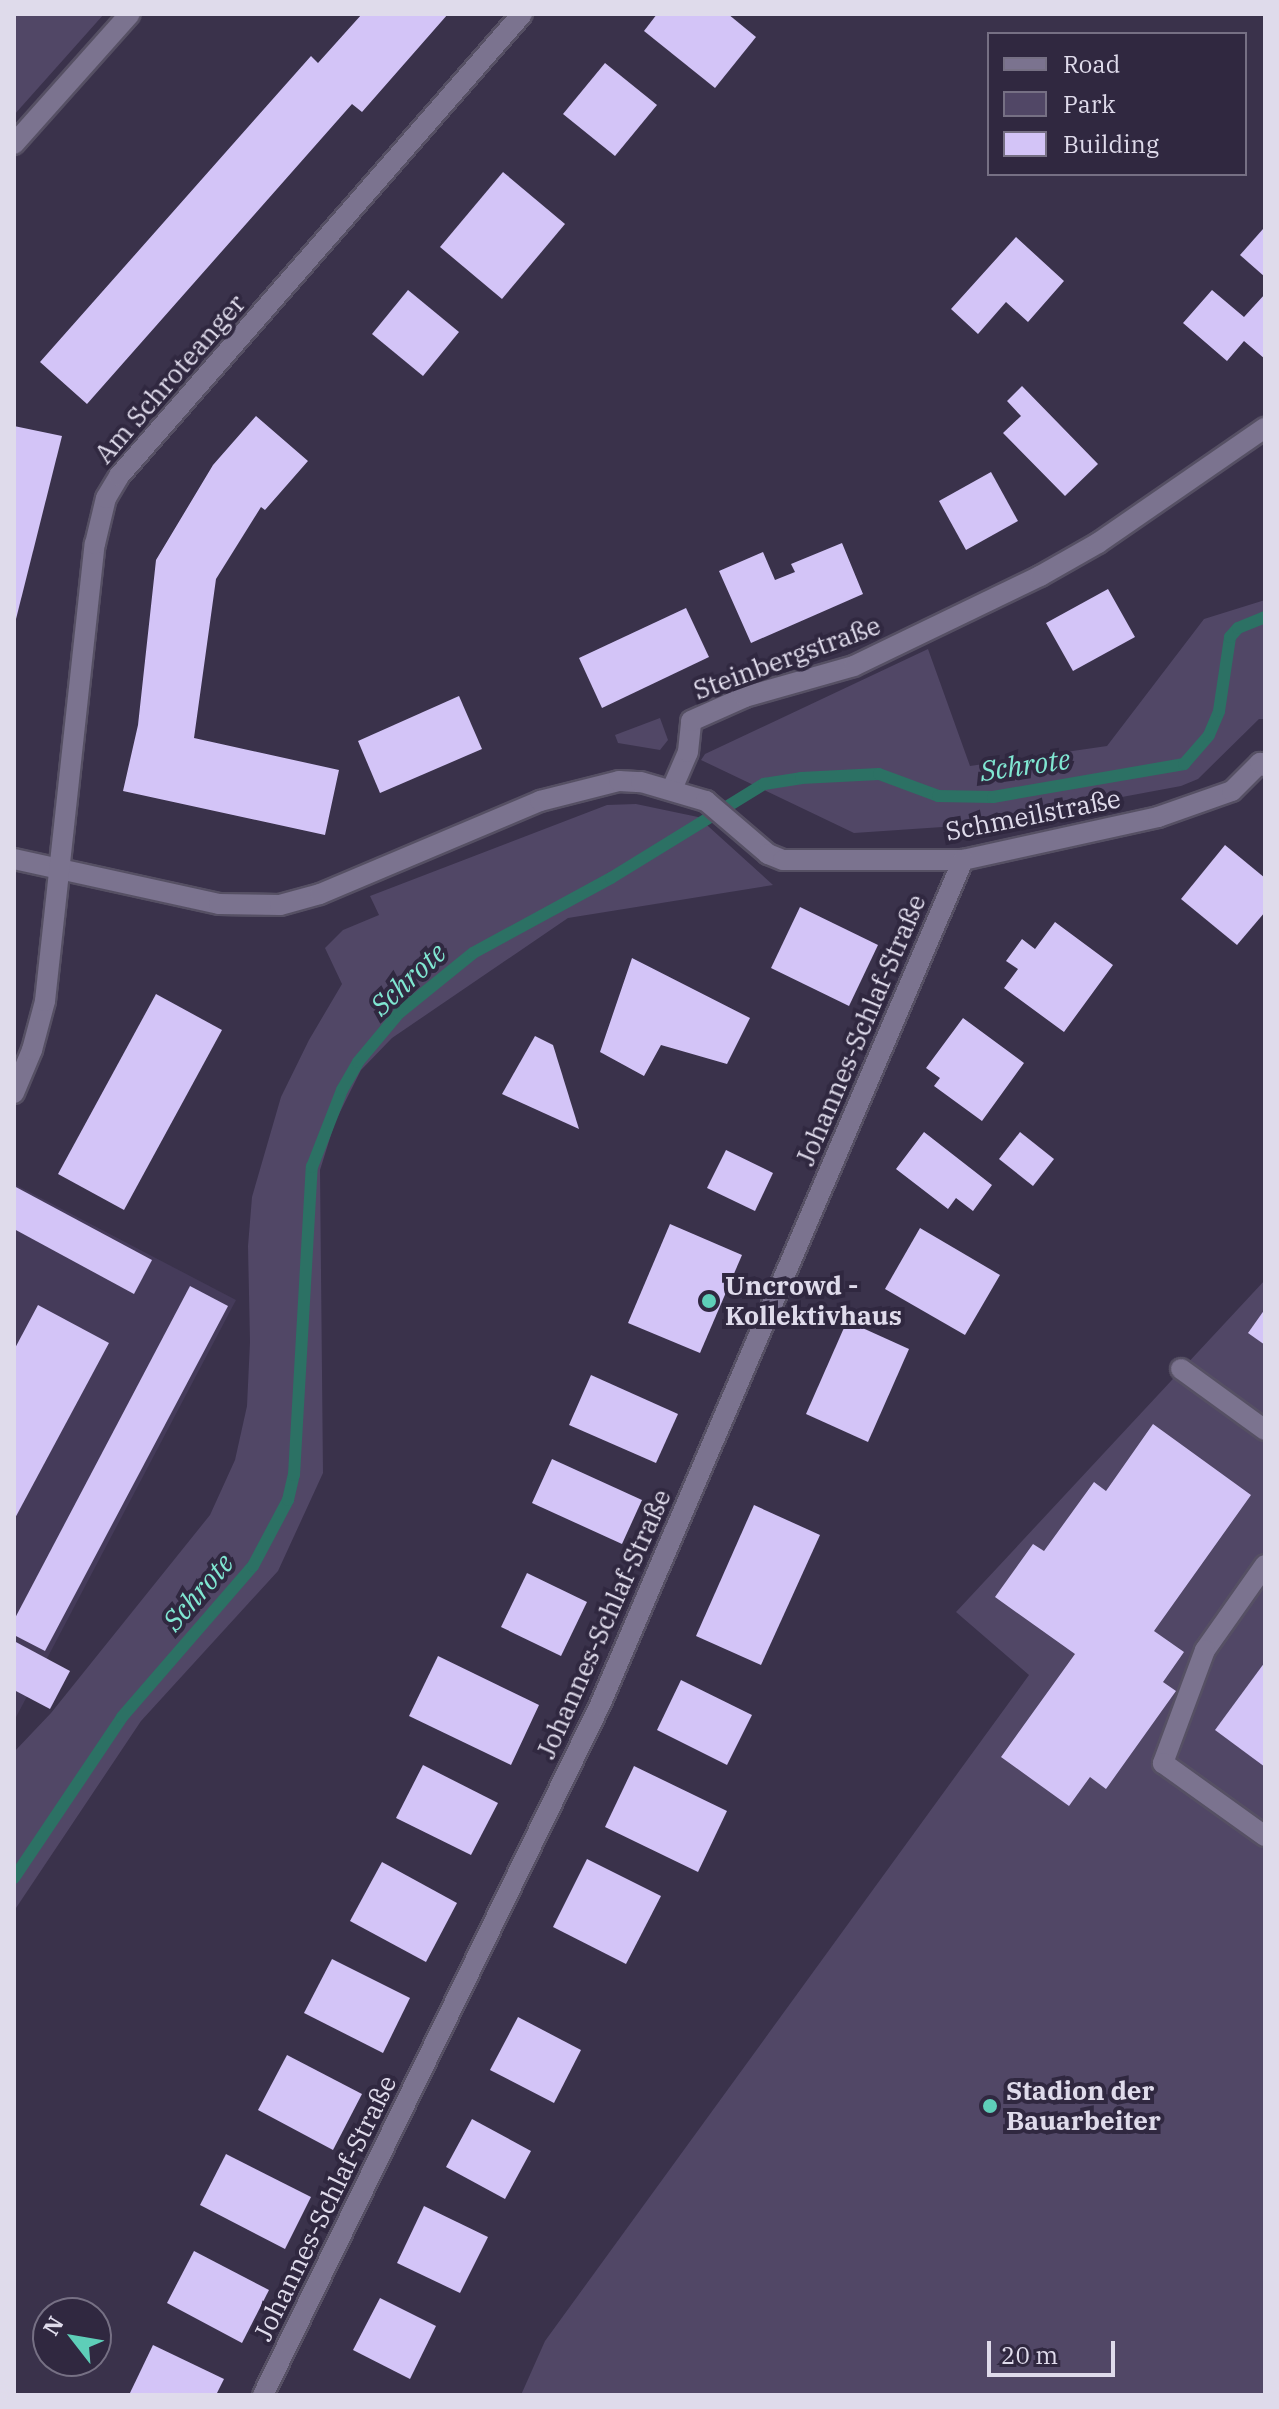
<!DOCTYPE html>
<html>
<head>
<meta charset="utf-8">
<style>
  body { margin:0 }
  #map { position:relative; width:1279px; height:2409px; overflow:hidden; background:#3a324b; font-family:"IBM Plex Serif",serif }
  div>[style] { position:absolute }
  .built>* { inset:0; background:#453b5a }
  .green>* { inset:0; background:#514766 }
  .stream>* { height:12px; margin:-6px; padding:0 6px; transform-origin:6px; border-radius:6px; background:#2c7164 }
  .building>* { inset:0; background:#d3c4f7 }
  .roads { filter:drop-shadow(2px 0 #565064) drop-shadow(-2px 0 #565064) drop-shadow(0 2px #565064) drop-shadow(0 -2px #565064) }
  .lane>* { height:20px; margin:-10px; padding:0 10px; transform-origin:10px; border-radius:10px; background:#7b738f }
  .street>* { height:20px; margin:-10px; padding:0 10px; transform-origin:10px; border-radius:10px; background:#7b738f }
  .dots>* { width:22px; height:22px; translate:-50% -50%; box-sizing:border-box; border:4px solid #302840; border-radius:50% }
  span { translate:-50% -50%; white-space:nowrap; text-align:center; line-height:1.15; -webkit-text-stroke:8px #302840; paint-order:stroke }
  .street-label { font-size:26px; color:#dfdbeb }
  .poi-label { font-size:26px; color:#dfdbeb; font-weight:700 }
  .left { translate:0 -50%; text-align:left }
  .water-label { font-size:28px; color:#80e7d2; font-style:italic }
  .frame { position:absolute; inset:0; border:16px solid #dfdbeb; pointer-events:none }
  .legend { position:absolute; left:987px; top:32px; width:260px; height:144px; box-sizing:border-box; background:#302840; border:2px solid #767084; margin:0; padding:10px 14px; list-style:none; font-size:24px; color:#dfdbeb }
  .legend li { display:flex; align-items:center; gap:16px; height:40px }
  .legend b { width:40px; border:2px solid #767084 }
  .north { position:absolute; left:32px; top:2297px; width:80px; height:80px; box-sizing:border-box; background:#302840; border:2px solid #767084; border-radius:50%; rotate:301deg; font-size:22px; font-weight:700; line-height:32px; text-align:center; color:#dfdbeb }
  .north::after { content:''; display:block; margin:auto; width:28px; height:36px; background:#5eceb8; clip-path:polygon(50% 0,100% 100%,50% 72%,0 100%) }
  .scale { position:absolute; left:987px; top:2341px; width:128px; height:36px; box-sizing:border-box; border:4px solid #dfdbeb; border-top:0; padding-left:10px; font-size:24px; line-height:28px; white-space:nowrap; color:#dfdbeb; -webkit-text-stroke:6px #302840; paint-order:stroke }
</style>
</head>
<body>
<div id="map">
  <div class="built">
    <div style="clip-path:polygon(14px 1184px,236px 1300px,14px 1721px)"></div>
  </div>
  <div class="green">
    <div style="clip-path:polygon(14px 14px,104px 14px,14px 115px)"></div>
    <div style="clip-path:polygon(1265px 600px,1265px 719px,1259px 719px,1198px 779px,1181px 786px,972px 825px,854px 833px,701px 760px,705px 754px,928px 649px,970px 766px,1107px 746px,1204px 619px)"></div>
    <div style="clip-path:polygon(660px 718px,668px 740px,660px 750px,618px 743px,615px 735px)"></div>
    <div style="clip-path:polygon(636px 804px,698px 817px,773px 885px,568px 918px,392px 1038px,361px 1070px,335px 1122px,320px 1170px,323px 1473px,278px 1571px,141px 1721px,14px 1911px,14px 1752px,51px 1713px,210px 1515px,235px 1460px,247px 1406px,250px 1342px,248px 1246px,252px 1197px,281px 1097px,309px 1040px,342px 984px,325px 948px,343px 930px,379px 915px,370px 896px,607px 805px)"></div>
    <div style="clip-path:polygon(1265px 1280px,1265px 2395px,521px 2395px,545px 2341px,1029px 1675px,956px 1612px)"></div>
  </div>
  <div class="stream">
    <div style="left:14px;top:1878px;width:194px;rotate:-56.1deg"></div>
    <div style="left:122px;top:1717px;width:200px;rotate:-49.1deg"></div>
    <div style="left:253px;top:1566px;width:75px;rotate:-62.1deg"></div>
    <div style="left:288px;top:1500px;width:26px;rotate:-77deg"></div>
    <div style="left:294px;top:1475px;width:309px;rotate:-86.7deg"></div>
    <div style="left:312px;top:1167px;width:83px;rotate:-68.7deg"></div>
    <div style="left:342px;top:1090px;width:32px;rotate:-60deg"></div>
    <div style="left:358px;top:1062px;width:64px;rotate:-50.1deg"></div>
    <div style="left:399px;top:1013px;width:95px;rotate:-39deg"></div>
    <div style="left:473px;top:953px;width:157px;rotate:-28.5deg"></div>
    <div style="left:611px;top:878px;width:180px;rotate:-31.6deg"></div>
    <div style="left:764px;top:784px;width:37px;rotate:-9deg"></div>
    <div style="left:801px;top:778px;width:78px;rotate:-2.9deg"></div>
    <div style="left:879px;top:774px;width:63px;rotate:20.4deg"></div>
    <div style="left:938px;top:796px;width:55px;rotate:1deg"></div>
    <div style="left:993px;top:797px;width:194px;rotate:-9.8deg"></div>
    <div style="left:1184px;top:764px;width:38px;rotate:-49deg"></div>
    <div style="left:1209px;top:735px;width:26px;rotate:-67deg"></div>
    <div style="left:1219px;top:711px;width:75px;rotate:-81.5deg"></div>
    <div style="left:1230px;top:637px;width:12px;rotate:-48deg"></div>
    <div style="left:1238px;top:628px;width:29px;rotate:-22deg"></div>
  </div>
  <div class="building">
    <div style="clip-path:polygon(362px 14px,448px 14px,362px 112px,352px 104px,87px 404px,40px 362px,311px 56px,318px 63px)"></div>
    <div style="clip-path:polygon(657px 14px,728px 14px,756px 37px,715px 88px,644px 31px)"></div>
    <div style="clip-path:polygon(605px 63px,657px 105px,615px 156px,563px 114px)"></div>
    <div style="clip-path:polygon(503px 172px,565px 224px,502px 299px,440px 247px)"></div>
    <div style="clip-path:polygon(1263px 229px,1265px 231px,1265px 277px,1240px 255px)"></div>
    <div style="clip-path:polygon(1016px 237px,1064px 281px,1028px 322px,1006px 302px,978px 334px,951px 309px)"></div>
    <div style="clip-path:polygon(408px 290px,459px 332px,423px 376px,372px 334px)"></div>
    <div style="clip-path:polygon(1212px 290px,1244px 317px,1265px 294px,1265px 359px,1244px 341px,1227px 361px,1183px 323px)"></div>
    <div style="clip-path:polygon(1022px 386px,1098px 464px,1065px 496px,1003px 433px,1021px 416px,1007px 401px)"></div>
    <div style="clip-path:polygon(256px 416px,308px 461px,265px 510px,261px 507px,216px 579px,194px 738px,339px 770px,325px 835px,123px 791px,138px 725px,156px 560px,213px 465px)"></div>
    <div style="clip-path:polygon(14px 426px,62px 436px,15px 623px,14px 623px)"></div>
    <div style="clip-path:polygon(991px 472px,1018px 521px,966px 550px,939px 501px)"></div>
    <div style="clip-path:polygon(842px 543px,863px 594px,751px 643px,719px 571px,763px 552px,775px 580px,795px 572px,791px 564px)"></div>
    <div style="clip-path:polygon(1108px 589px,1135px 637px,1073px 671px,1046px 623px)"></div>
    <div style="clip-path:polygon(686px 608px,709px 657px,602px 708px,579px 658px)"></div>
    <div style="clip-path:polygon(459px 696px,482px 749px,380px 793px,358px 741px)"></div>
    <div style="clip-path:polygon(1225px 845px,1265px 878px,1265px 912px,1237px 945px,1181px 899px)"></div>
    <div style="clip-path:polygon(800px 907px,878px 945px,849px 1006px,771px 968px)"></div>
    <div style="clip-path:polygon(1055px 922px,1113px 965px,1064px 1032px,1004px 988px,1018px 969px,1006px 961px,1022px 939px,1035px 949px)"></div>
    <div style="clip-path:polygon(632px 958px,750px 1018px,727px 1064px,661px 1045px,644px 1076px,600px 1052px)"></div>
    <div style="clip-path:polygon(156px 994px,222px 1030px,124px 1210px,58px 1174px)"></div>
    <div style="clip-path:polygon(963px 1018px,1024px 1063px,982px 1121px,934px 1086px,940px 1078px,926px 1068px)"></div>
    <div style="clip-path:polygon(535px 1036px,553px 1045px,579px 1129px,502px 1094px)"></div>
    <div style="clip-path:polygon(924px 1132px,992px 1185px,973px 1211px,956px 1198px,948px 1209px,896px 1169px)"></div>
    <div style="clip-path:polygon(1020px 1132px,1054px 1159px,1033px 1186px,999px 1159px)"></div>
    <div style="clip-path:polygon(726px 1150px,773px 1173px,755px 1211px,707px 1188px)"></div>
    <div style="clip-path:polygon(14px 1186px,152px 1260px,134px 1294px,14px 1229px)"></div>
    <div style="clip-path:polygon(670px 1224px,742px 1255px,700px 1353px,628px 1323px)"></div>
    <div style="clip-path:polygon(920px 1228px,1000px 1275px,965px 1335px,885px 1289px)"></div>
    <div style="clip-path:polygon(190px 1286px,228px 1306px,45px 1651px,14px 1635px,14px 1620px)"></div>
    <div style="clip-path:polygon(38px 1305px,109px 1343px,14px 1520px,14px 1350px)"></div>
    <div style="clip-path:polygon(1265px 1309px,1265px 1345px,1248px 1333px)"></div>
    <div style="clip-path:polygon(847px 1321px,909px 1349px,868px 1442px,806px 1414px)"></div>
    <div style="clip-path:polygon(591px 1375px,678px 1414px,656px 1463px,569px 1425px)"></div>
    <div style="clip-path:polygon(1153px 1424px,1251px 1495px,1154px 1631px,1184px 1652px,1163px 1682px,1176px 1691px,1106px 1789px,1090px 1777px,1069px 1806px,1001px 1757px,1075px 1654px,995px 1597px,1033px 1544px,1044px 1551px,1094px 1482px,1106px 1491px)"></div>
    <div style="clip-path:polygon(552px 1459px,642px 1500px,622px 1544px,532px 1503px)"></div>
    <div style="clip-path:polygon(754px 1505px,820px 1535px,761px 1665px,696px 1636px)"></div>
    <div style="clip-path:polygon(527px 1573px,587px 1602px,561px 1656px,501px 1627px)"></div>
    <div style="clip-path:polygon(14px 1641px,70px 1671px,50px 1709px,14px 1690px)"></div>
    <div style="clip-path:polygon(438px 1656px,539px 1705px,511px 1765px,409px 1716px)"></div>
    <div style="clip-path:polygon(1265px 1662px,1265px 1767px,1215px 1730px)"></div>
    <div style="clip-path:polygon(681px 1680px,752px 1715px,727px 1765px,657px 1730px)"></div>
    <div style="clip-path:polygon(423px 1765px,498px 1803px,471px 1855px,396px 1818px)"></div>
    <div style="clip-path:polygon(634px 1766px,727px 1811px,698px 1872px,605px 1827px)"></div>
    <div style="clip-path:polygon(587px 1859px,661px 1896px,626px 1964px,553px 1927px)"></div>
    <div style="clip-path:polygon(382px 1862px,457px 1903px,426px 1962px,350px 1921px)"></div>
    <div style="clip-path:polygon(332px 1959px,410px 1998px,383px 2053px,304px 2013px)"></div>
    <div style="clip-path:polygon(518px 2017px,581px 2050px,554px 2103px,490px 2070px)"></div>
    <div style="clip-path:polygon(287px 2055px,362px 2094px,333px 2150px,258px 2110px)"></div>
    <div style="clip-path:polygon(472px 2119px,531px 2151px,505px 2199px,446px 2167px)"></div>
    <div style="clip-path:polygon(226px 2154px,311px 2197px,285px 2249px,200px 2205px)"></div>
    <div style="clip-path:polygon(424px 2206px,488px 2237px,460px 2293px,397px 2263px)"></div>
    <div style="clip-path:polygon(194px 2251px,269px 2290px,242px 2343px,167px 2303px)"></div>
    <div style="clip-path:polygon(380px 2298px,436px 2326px,410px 2379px,353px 2350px)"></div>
    <div style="clip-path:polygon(153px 2345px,224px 2379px,216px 2395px,129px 2395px)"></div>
  </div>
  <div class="roads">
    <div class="lane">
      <div style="left:1181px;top:1369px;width:104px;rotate:36deg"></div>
      <div style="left:1265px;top:1565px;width:104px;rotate:125.2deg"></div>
      <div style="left:1205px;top:1650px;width:121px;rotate:110.4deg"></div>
      <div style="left:1163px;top:1763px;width:125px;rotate:35.6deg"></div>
    </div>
    <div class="street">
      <div style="left:14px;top:144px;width:174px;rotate:-48.3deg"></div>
      <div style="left:672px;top:789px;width:40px;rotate:-66.6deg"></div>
      <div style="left:688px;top:752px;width:31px;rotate:-84deg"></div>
      <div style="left:691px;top:721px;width:59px;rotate:-24deg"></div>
      <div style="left:745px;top:697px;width:113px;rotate:-15.9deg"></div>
      <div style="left:854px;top:666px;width:207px;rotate:-25.8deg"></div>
      <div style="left:1040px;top:576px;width:67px;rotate:-29.6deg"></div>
      <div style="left:1098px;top:543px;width:203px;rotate:-34.6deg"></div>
      <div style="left:14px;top:859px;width:210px;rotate:12.4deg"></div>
      <div style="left:219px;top:904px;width:61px;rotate:0.9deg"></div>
      <div style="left:280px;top:905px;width:41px;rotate:-15.4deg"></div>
      <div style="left:320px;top:894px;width:239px;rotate:-22.9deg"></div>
      <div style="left:540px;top:801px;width:81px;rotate:-14.2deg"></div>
      <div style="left:619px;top:781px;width:22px;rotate:3deg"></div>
      <div style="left:641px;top:782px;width:68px;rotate:16.3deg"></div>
      <div style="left:706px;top:801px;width:82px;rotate:40.5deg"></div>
      <div style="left:768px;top:854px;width:16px;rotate:22deg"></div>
      <div style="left:783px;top:860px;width:180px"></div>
      <div style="left:963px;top:860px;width:200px;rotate:-12.4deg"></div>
      <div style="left:1158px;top:817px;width:78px;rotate:-19.4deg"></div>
      <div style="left:1232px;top:791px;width:40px;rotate:-45deg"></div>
      <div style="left:1260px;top:763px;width:6px;rotate:31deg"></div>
      <div style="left:14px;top:1093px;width:47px;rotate:-67.3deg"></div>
      <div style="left:32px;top:1050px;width:51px;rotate:-75.1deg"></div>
      <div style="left:45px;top:1001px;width:460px;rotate:-83.8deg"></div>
      <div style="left:95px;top:544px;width:47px;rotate:-76.6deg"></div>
      <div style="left:106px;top:498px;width:26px;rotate:-59deg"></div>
      <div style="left:119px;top:476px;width:613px;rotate:-48.9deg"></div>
      <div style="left:263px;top:2395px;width:768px;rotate:-63.97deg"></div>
      <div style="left:600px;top:1705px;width:920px;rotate:-66.75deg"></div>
    </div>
  </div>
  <div class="dots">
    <div style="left:709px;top:1301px;background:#5eceb8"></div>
    <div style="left:990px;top:2106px;background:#5eceb8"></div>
  </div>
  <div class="street-label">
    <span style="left:170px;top:379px;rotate:-49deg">Am Schroteanger</span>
    <span style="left:787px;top:658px;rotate:-20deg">Steinbergstraße</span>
    <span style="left:1033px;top:815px;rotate:-11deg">Schmeilstraße</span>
    <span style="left:861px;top:1030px;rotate:-67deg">Johannes-Schlaf-Straße</span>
    <span style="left:604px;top:1624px;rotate:-66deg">Johannes-Schlaf-Straße</span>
    <span style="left:325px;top:2208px;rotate:-64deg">Johannes-Schlaf-Straße</span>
  </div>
  <div class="poi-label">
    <span class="left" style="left:725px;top:1301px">Uncrowd -<br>Kollektivhaus</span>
    <span class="left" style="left:1006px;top:2106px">Stadion der<br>Bauarbeiter</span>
  </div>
  <div class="water-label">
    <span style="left:1025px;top:765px;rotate:-8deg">Schrote</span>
    <span style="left:408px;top:979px;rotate:-43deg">Schrote</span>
    <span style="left:198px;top:1592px;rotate:-49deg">Schrote</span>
  </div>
  <div class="frame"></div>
  <ul class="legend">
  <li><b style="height:10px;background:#7b738f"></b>Road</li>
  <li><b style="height:22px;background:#514766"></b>Park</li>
  <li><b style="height:22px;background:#d3c4f7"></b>Building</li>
  </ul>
  <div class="north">N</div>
  <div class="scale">20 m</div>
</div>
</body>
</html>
